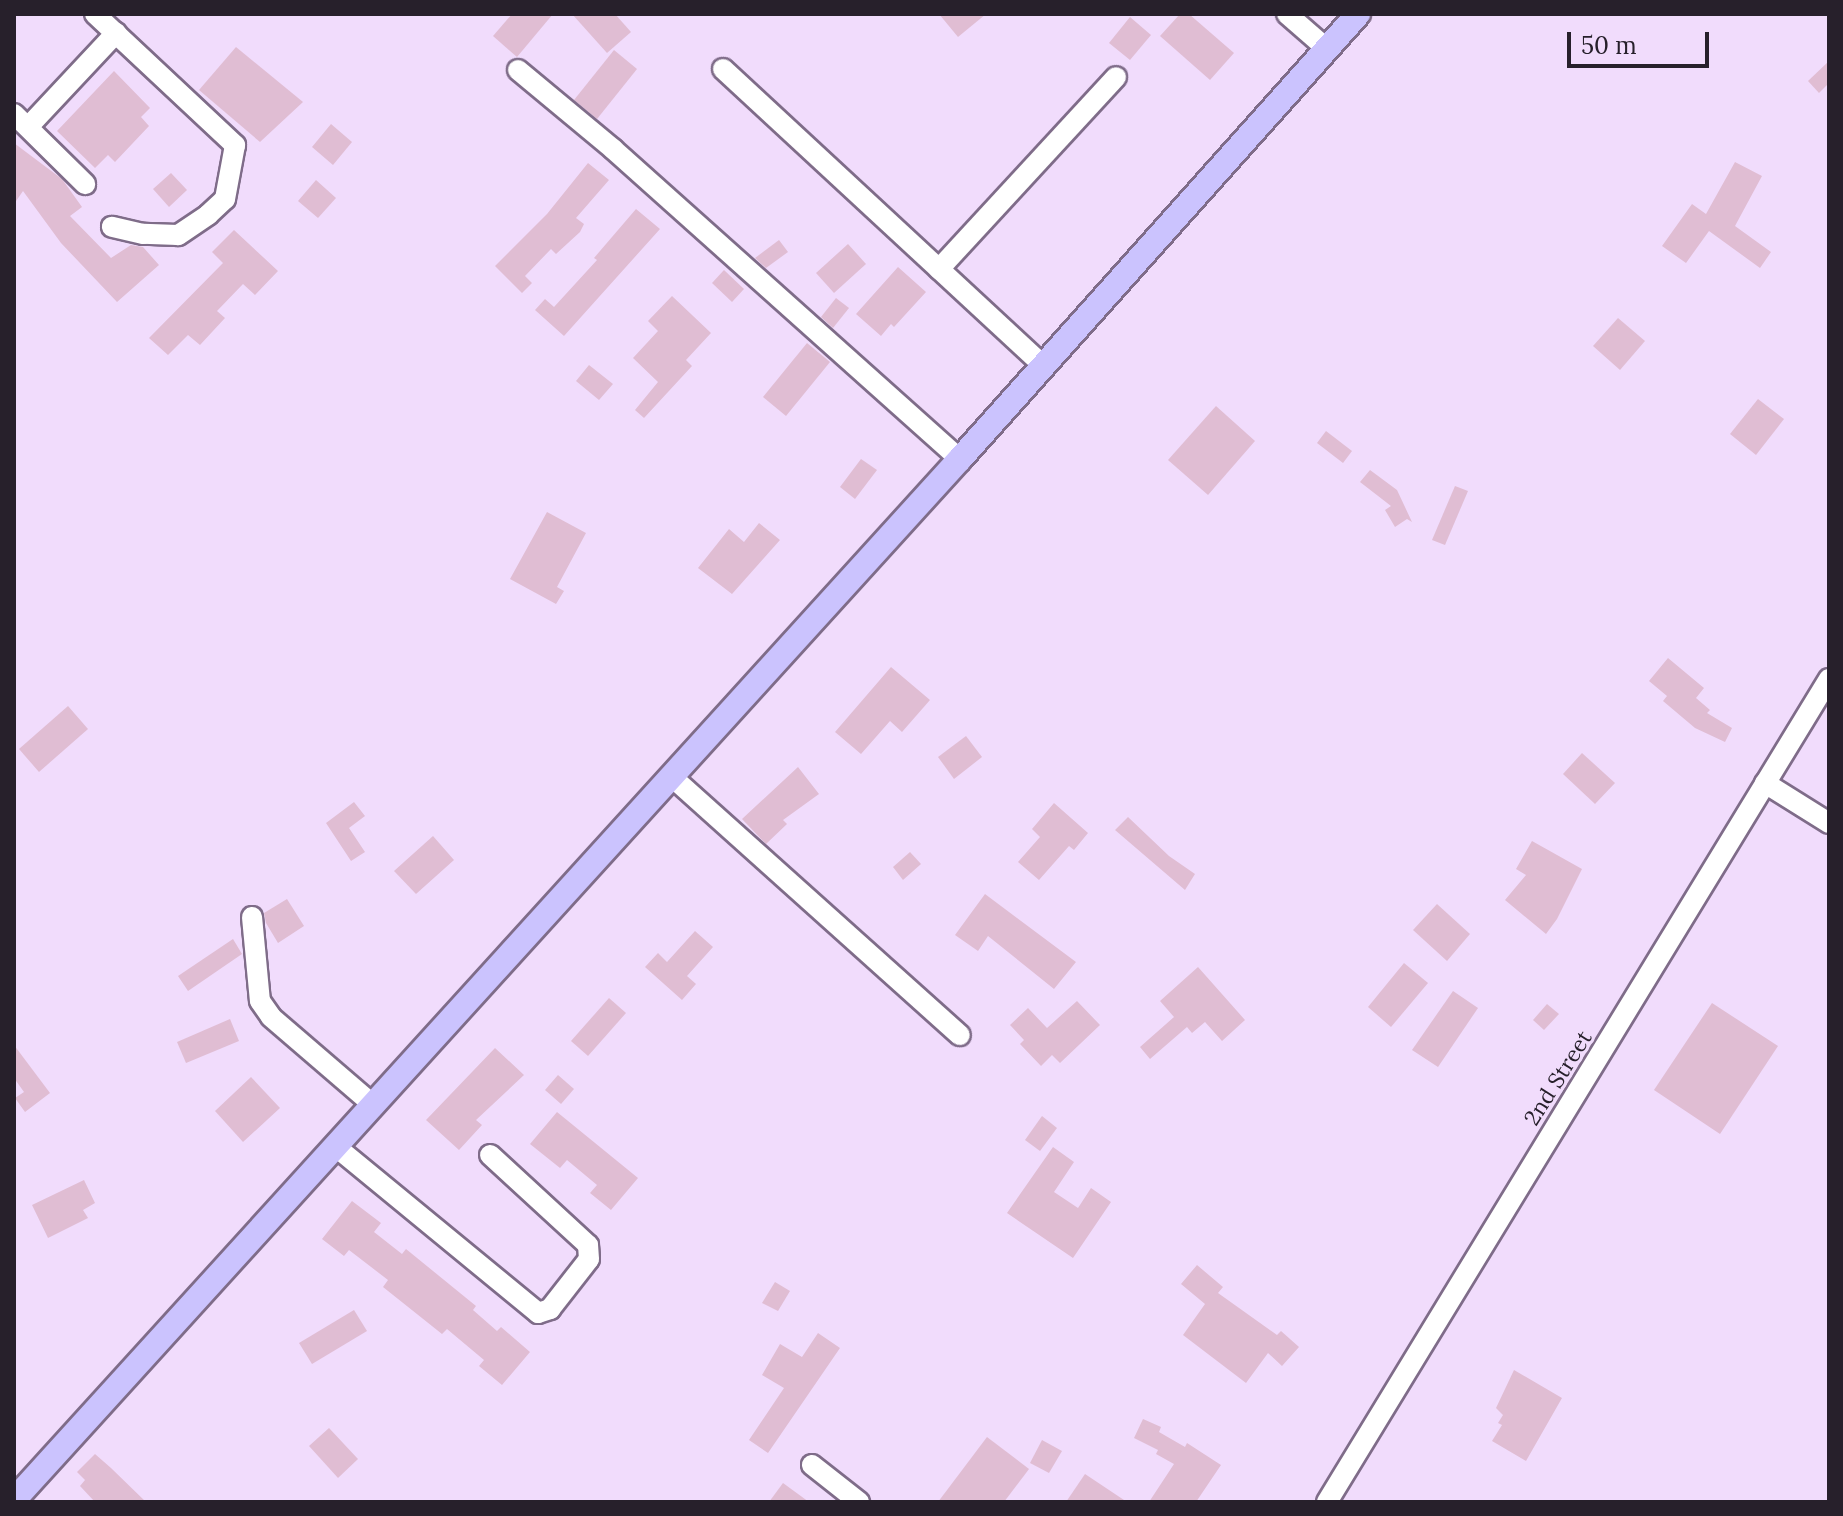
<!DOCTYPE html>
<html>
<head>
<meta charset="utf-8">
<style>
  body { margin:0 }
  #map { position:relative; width:1843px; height:1516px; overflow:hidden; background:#f1dcfc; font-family:Lora,serif }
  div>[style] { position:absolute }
  .building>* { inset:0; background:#e0bdd3 }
  .roads { filter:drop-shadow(2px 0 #7f6c89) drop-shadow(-2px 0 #7f6c89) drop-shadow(0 2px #7f6c89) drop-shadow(0 -2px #7f6c89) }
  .minor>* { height:20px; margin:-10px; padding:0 10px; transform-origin:10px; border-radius:10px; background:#fff }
  .major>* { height:24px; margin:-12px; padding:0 12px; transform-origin:12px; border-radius:12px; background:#cbc3fe }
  span { translate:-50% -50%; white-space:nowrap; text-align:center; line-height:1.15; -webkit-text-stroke:6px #f1dcfc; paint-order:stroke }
  .street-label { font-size:22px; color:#27202b }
  .frame { position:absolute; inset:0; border:16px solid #27202b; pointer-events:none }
  .scale { position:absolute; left:1567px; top:32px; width:142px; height:36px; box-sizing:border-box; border:4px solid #27202b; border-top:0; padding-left:10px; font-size:24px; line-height:28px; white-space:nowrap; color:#27202b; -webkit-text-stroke:6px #f1dcfc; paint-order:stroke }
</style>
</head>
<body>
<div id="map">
  <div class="building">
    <div style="clip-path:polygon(512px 14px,553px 14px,517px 57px,493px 36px)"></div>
    <div style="clip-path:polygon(572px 14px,615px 14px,631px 32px,607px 53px)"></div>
    <div style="clip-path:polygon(939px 14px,986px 14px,958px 37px)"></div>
    <div style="clip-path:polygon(1180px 14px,1189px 14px,1234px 53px,1210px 80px,1160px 36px)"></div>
    <div style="clip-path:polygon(1130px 17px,1151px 35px,1130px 60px,1109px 43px)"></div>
    <div style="clip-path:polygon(236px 47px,303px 102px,260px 142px,199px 90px)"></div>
    <div style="clip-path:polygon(614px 50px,637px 69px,597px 119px,574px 100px)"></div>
    <div style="clip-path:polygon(1829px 61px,1829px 83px,1819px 93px,1808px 81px)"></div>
    <div style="clip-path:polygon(114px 71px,150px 108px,141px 117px,149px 126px,115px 162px,108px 155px,95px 168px,57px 131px)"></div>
    <div style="clip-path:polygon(331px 124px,352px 142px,333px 165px,312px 147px)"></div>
    <div style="clip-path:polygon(14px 143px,62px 179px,82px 207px,70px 216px,111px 258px,131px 245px,143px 247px,159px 265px,117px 302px,61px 243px,23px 191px,14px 204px)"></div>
    <div style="clip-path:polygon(1735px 162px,1762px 176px,1735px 226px,1771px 252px,1760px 268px,1709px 231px,1686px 263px,1662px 246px,1692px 204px,1706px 214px)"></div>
    <div style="clip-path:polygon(588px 163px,609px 180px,576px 218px,584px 224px,580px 232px,556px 254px,551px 249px,525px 276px,532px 283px,522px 293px,495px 266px,547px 214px)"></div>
    <div style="clip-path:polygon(171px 173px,187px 190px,169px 207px,153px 189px)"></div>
    <div style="clip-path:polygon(316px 180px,336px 198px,318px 218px,298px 201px)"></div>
    <div style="clip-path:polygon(636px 209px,660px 229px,564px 336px,535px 310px,545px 299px,554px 307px,597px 260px,594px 258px)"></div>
    <div style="clip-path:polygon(234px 230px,278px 271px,255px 295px,243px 284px,217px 311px,225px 318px,200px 345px,188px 335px,168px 355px,149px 338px,223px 263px,212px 252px)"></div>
    <div style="clip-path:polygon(779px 240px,788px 252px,766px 268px,755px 258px)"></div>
    <div style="clip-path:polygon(848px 244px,866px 264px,834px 293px,816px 273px)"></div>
    <div style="clip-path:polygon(898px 267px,926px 292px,894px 327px,891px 324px,881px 336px,856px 314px)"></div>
    <div style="clip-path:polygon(724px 270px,744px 289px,732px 302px,712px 283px)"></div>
    <div style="clip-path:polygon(672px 296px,711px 333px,686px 360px,692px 366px,644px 418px,635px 410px,658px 382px,633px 358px,658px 331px,648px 321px)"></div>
    <div style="clip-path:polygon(836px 298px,849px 308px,833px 328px,821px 317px)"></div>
    <div style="clip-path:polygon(1618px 318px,1645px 341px,1620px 370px,1593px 346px)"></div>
    <div style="clip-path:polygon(807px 343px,830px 362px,786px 416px,763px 397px)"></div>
    <div style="clip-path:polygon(589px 365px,613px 384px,599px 400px,576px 381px)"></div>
    <div style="clip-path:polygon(1758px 399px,1784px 419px,1756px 455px,1730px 434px)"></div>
    <div style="clip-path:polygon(1216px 406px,1255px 441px,1208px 495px,1168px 460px)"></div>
    <div style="clip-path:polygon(1326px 431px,1352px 451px,1343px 463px,1317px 443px)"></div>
    <div style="clip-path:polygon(861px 459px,877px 470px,855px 499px,840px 487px)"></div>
    <div style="clip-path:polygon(1370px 470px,1397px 490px,1412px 522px,1407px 519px,1395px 527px,1385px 510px,1391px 506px,1360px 482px)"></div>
    <div style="clip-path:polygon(1455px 486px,1468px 491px,1445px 545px,1432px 540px)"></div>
    <div style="clip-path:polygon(547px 512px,586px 533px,557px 587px,564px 591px,556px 604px,510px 579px)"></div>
    <div style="clip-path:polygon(759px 523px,780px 540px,732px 594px,698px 568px,729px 529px,744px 542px)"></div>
    <div style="clip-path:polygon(1668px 658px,1704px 688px,1696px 698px,1710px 710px,1707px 713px,1732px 728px,1725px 742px,1695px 728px,1663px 701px,1667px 696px,1649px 681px)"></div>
    <div style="clip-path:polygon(891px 667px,930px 700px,902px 732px,890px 721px,861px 754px,835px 732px)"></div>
    <div style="clip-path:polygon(68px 706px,88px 729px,39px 772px,19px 749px)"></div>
    <div style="clip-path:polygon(966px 736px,982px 757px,954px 779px,938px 757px)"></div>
    <div style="clip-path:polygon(1582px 753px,1615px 783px,1595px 804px,1563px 774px)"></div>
    <div style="clip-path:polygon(798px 767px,819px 794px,783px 820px,787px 824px,766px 844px,742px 819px)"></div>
    <div style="clip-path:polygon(354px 802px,365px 816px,349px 828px,365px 852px,351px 861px,326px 823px)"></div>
    <div style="clip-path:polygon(1054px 803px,1088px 833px,1074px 850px,1069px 846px,1039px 880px,1018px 862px,1040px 837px,1032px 829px)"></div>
    <div style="clip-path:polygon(1128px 817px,1169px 856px,1195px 874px,1185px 890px,1115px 830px)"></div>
    <div style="clip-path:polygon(433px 836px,454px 860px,416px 894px,394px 871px)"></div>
    <div style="clip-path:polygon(1532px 841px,1582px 869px,1557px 919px,1546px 934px,1505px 900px,1526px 875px,1516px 869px)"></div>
    <div style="clip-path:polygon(910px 852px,921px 864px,903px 880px,893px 867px)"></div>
    <div style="clip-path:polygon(985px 894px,1076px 962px,1054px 989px,988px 936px,978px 951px,955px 935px)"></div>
    <div style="clip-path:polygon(287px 899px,304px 926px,278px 943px,266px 923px,264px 913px)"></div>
    <div style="clip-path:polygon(1437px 904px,1470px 934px,1447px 961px,1413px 930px)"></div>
    <div style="clip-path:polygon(695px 931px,713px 947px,687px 976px,696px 984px,682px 1000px,645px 967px,658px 953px,667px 962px)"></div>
    <div style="clip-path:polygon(233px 939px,242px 954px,188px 991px,178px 976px)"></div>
    <div style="clip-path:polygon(1404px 963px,1428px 983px,1391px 1027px,1368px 1007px)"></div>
    <div style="clip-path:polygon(1198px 967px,1245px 1020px,1222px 1041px,1205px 1022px,1192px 1033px,1187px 1027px,1150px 1059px,1140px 1047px,1174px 1017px,1160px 1001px)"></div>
    <div style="clip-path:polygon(1453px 991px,1478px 1008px,1438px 1067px,1412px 1050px)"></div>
    <div style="clip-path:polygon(609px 998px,626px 1013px,588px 1056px,571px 1041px)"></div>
    <div style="clip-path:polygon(1077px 1001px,1100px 1025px,1060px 1063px,1052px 1055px,1041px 1066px,1020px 1044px,1024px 1040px,1010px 1025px,1028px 1008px,1047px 1028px)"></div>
    <div style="clip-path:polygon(1712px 1003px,1778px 1046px,1720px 1134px,1654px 1090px)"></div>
    <div style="clip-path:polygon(1547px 1004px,1559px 1014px,1544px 1030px,1533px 1020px)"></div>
    <div style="clip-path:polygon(230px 1019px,239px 1041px,186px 1063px,177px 1042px)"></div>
    <div style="clip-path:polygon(14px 1045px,50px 1093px,25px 1112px,15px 1098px,24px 1092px,14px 1078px)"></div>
    <div style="clip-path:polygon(495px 1048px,524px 1075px,476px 1120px,482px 1125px,459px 1150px,426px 1120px)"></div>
    <div style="clip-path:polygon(558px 1075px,574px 1089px,561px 1104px,545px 1090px)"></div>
    <div style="clip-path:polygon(251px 1077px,280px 1108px,243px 1142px,215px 1111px)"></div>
    <div style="clip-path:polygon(557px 1112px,638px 1178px,611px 1210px,590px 1193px,597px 1185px,567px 1160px,560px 1168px,530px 1144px)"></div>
    <div style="clip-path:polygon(1042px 1116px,1057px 1128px,1040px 1151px,1025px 1140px)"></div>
    <div style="clip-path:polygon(1053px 1147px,1074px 1162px,1054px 1192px,1078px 1208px,1091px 1188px,1111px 1202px,1073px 1258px,1007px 1213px)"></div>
    <div style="clip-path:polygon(84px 1180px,95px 1203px,83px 1210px,88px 1218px,48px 1238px,32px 1205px)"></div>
    <div style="clip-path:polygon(352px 1201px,381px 1223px,374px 1232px,402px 1254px,406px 1249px,476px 1306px,473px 1310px,497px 1331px,501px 1327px,530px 1352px,502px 1385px,479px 1366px,484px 1360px,447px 1329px,442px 1334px,383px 1287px,388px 1280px,349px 1250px,344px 1256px,322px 1239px)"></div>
    <div style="clip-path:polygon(1197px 1265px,1223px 1287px,1218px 1293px,1277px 1335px,1281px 1331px,1299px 1347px,1282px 1366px,1268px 1353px,1246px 1383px,1183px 1335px,1205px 1304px,1181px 1284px)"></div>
    <div style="clip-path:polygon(775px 1282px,790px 1291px,778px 1311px,762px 1303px)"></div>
    <div style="clip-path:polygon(354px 1310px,367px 1331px,312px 1364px,299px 1343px)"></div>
    <div style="clip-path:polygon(818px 1333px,840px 1348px,768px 1453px,749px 1440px,784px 1388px,762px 1375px,780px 1344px,802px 1357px)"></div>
    <div style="clip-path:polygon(1514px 1370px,1562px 1398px,1526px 1461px,1492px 1441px,1502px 1425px,1498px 1423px,1503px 1415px,1496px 1408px)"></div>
    <div style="clip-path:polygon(1143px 1419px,1161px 1427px,1159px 1432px,1185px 1447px,1187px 1443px,1221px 1465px,1196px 1502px,1149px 1502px,1174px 1464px,1156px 1454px,1158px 1450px,1134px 1438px)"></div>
    <div style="clip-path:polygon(329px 1428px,358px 1459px,338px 1478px,309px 1446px)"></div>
    <div style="clip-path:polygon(987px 1437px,1029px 1469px,1004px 1502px,938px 1502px)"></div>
    <div style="clip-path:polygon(1042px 1440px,1062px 1451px,1049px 1473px,1030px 1463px)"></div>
    <div style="clip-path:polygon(95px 1454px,111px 1468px,146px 1502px,95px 1502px,80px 1486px,85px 1480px,77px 1472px)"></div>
    <div style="clip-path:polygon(1085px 1474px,1127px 1502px,1066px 1502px)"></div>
    <div style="clip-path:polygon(783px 1483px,809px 1502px,769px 1502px)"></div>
  </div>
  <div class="roads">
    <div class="minor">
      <div style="left:95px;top:14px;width:192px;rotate:43.1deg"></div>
      <div style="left:235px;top:145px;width:55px;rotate:100.5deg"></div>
      <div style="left:225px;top:199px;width:23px;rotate:137deg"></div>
      <div style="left:208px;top:215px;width:36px;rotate:146deg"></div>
      <div style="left:178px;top:235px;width:35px;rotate:-178deg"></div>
      <div style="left:143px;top:234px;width:32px;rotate:-167deg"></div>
      <div style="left:1287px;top:14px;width:52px;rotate:41.1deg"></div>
      <div style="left:723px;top:69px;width:436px;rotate:42.8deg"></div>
      <div style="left:518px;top:70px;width:124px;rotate:39.7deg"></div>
      <div style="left:613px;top:149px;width:465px;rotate:41.8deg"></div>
      <div style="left:14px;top:114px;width:100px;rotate:44.6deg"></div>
      <div style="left:28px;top:127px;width:129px;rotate:-46.9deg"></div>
      <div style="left:939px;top:269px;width:261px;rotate:-47.3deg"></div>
      <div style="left:671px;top:776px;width:388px;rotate:41.9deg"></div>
      <div style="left:1765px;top:783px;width:75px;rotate:32deg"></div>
      <div style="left:252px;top:917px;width:84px;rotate:84.6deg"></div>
      <div style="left:260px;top:1001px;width:19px;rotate:55deg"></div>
      <div style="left:271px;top:1017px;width:133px;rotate:40.7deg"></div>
      <div style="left:335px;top:1146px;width:263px;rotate:39.4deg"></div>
      <div style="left:538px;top:1313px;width:13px;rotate:-18deg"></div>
      <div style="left:550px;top:1309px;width:63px;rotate:-52deg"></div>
      <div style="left:589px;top:1259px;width:14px;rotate:-94deg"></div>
      <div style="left:588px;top:1245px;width:133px;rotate:-137.4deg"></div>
      <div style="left:812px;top:1465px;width:60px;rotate:38.2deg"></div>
      <div style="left:1327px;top:1502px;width:964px;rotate:-58.62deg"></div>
    </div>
    <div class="major">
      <div style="left:14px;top:1500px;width:1407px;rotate:-47.74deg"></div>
      <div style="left:960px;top:459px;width:597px;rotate:-48.19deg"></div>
    </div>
  </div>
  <div class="street-label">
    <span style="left:1558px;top:1078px;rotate:-58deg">2nd Street</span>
  </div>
  <div class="frame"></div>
  <div class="scale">50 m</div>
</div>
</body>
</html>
